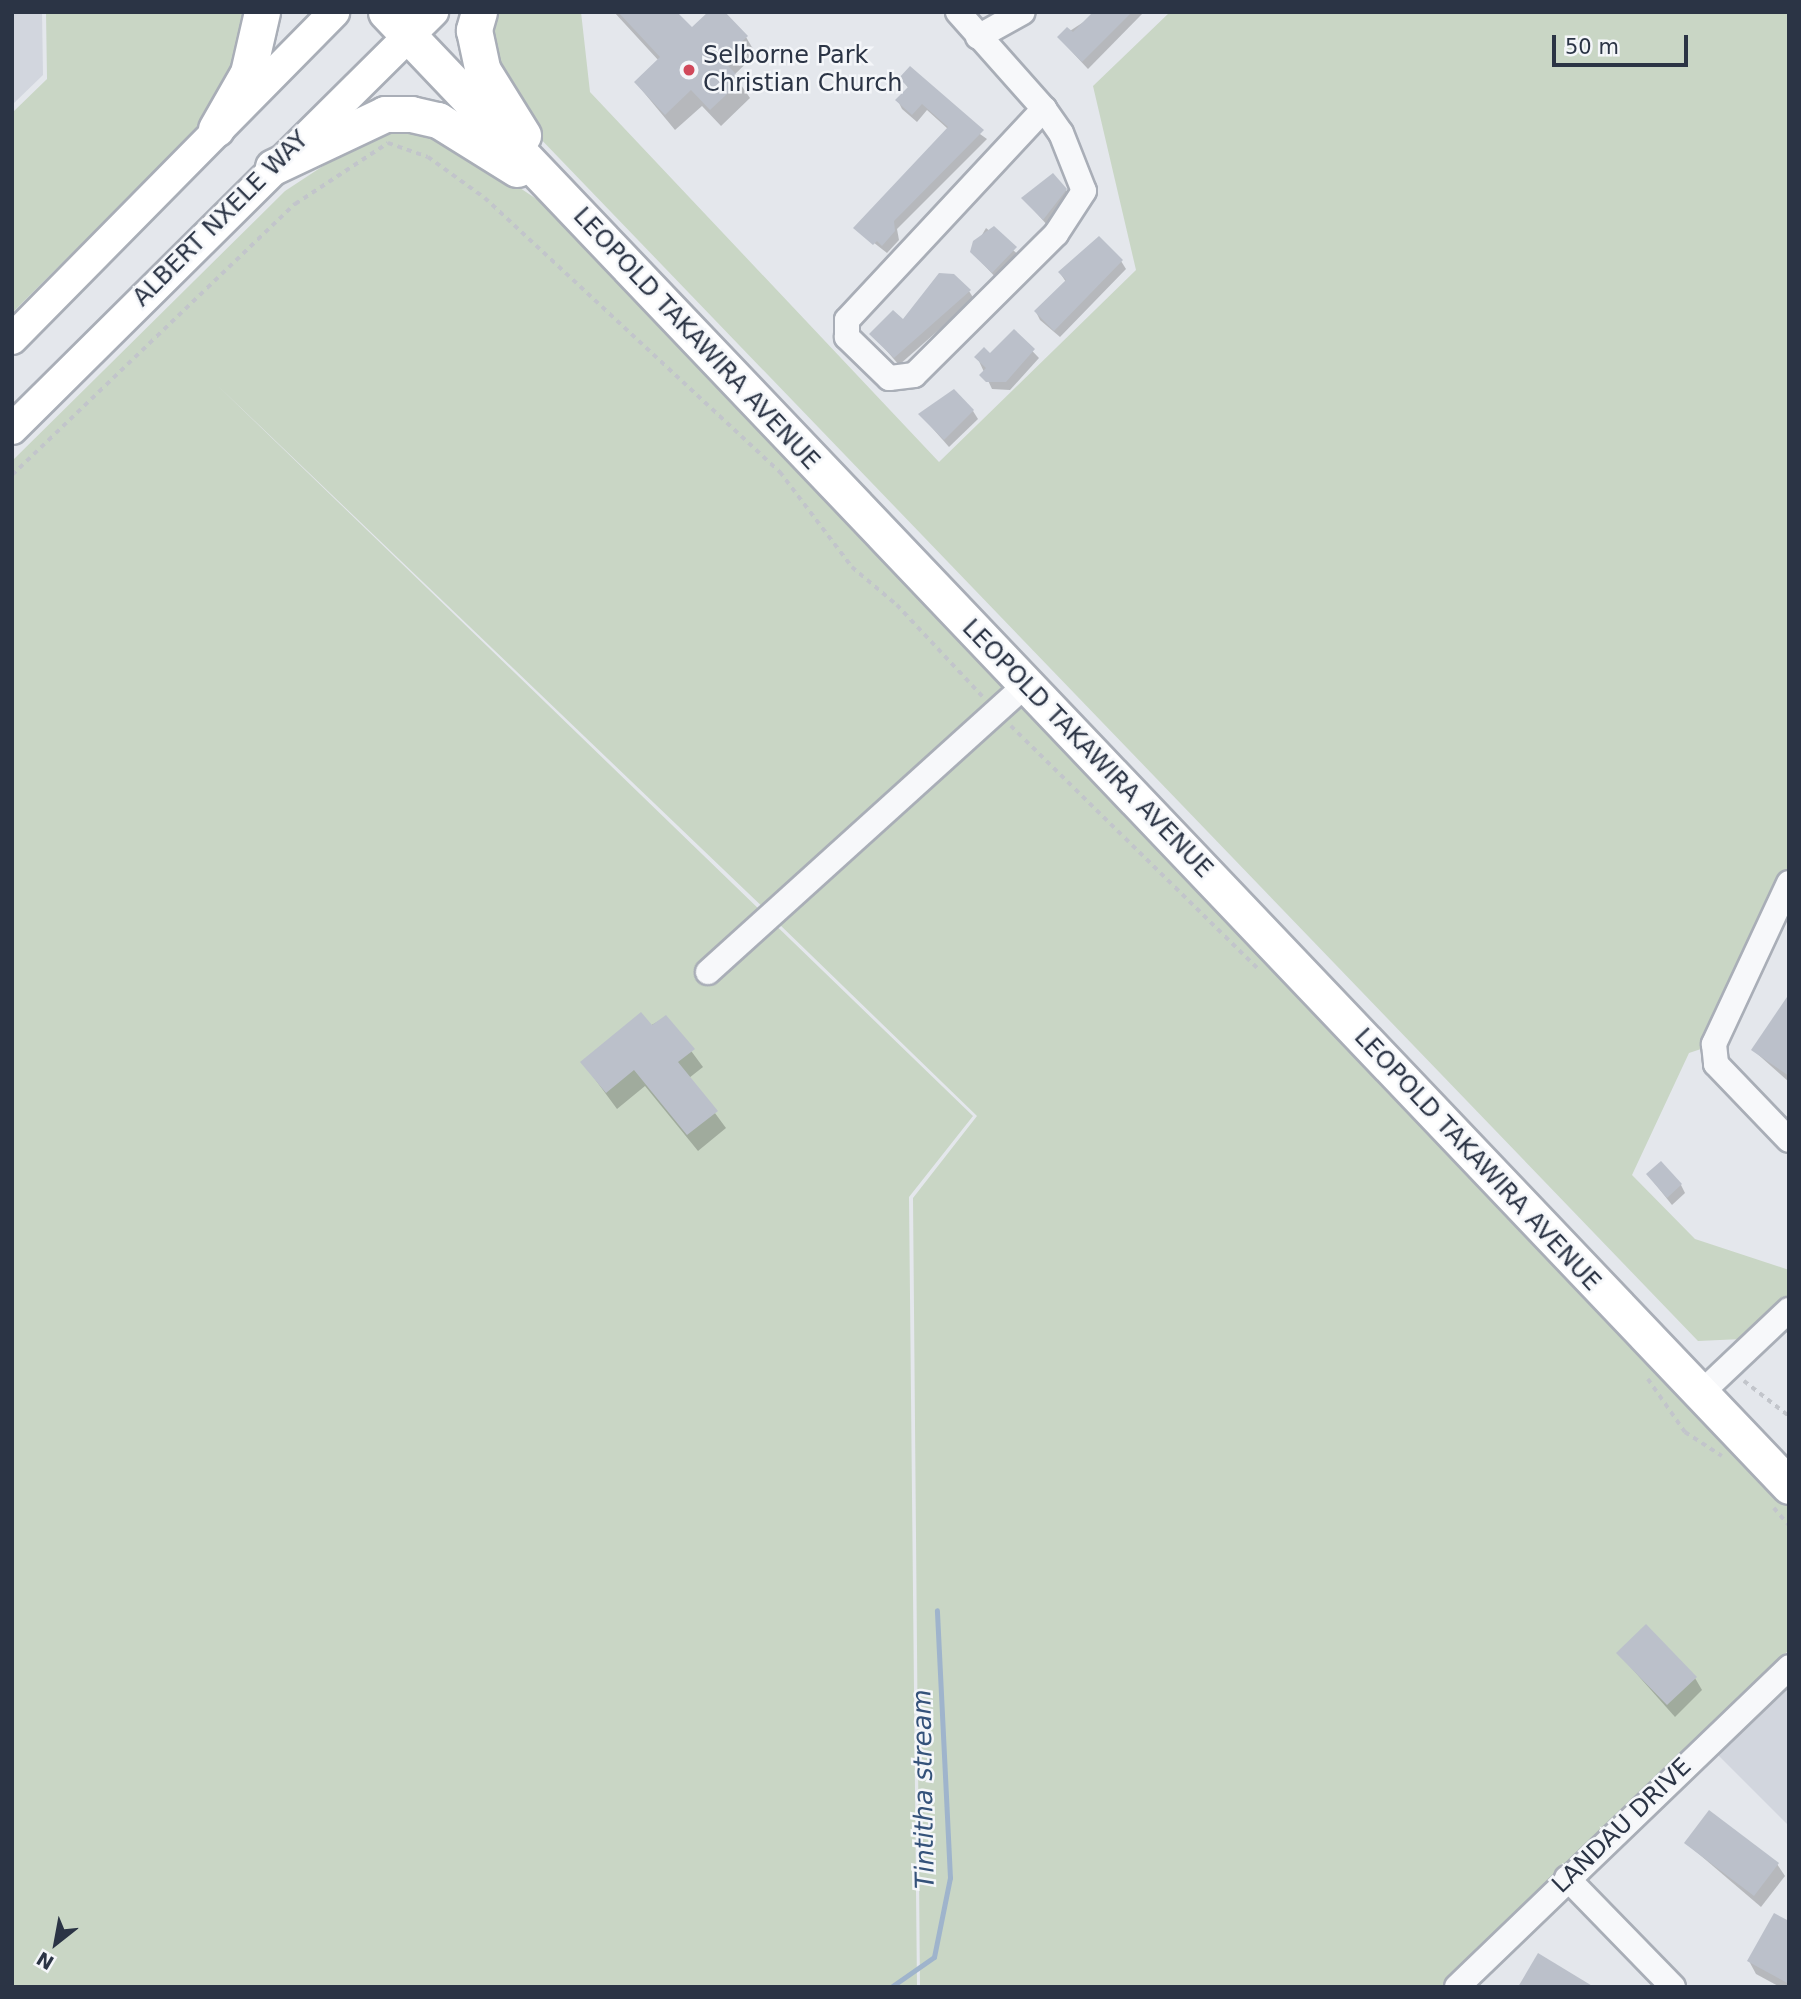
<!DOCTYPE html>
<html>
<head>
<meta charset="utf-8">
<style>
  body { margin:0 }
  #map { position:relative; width:1801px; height:1999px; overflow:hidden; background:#e4e7ec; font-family:"DejaVu Sans",sans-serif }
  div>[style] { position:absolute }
  .built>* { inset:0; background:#d2d6de }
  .green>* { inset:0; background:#c9d6c5 }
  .shadow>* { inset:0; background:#0003 }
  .stream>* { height:5px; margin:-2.5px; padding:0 2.5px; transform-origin:2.5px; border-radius:2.5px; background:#9fb4cc }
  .building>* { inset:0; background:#bbc0ca }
  .path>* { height:3.5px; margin-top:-1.75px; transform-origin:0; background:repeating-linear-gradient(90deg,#c2c5cb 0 5px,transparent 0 10px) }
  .roads { filter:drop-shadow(2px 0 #a9aeb7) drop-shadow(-2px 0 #a9aeb7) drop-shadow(0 2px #a9aeb7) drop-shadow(0 -2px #a9aeb7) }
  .minor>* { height:24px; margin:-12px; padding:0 12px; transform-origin:12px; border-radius:12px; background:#f7f8fa }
  .major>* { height:30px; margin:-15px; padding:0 15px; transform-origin:15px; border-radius:15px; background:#fff }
  .highway>* { height:35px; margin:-17.5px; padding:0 17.5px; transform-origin:17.5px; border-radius:17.5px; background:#fff }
  .dots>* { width:19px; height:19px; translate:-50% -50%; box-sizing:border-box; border:4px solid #f4f6f9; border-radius:50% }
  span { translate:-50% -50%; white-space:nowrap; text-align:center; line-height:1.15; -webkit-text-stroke:5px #f4f6f9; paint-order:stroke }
  .poi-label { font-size:24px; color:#2b3445 }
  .left { translate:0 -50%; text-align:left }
  .street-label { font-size:24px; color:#2b3445 }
  .water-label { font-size:26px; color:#34527a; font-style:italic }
  .frame { position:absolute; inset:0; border:14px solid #2b3445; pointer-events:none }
  .north { position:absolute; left:21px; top:1908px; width:70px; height:70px; -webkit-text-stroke:5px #f4f6f9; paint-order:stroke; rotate:211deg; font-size:19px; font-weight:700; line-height:28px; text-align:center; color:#2b3445 }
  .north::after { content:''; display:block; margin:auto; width:24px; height:32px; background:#2b3445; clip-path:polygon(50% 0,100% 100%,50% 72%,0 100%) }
  .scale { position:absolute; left:1552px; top:35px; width:136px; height:32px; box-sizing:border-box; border:4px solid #2b3445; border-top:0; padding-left:9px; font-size:21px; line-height:24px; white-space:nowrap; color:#2b3445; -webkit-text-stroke:5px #f4f6f9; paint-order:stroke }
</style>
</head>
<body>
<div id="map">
  <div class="built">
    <div style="clip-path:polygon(12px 12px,42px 12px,43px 75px,12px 105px)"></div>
    <div style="clip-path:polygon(1789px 1682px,1789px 1826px,1714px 1751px)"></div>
  </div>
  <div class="green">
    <div style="clip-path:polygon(46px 12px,251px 12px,236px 66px,203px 123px,12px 313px,12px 113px,47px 79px)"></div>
    <div style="clip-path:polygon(488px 12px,581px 12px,590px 92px,939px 462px,1136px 270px,1093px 86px,1170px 12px,1789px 12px,1789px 876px,1710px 1046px,1689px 1053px,1632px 1175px,1695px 1239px,1789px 1270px,1789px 1298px,1742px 1339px,1698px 1341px,534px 132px,489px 62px)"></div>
    <div style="clip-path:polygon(387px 124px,433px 130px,550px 208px,1011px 693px,769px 913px,216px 384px,973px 1116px,909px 1197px,917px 1987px,12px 1987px,12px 461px,285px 191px)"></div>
    <div style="clip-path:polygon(1022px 700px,1789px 1500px,1789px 1650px,1443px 1987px,920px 1987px,913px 1198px,977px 1116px,776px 921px)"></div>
  </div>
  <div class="shadow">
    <div style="clip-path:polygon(675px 12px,692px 30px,746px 37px,756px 54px,734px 75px,750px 98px,721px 126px,702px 106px,675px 130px,636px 83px,659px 61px,614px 12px)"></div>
    <div style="clip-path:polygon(1099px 12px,1144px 12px,1088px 69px,1059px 38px)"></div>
    <div style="clip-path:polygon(901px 78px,987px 139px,897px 229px,899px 240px,887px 253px,855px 228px,948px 129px,927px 110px,917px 122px,902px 109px,898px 101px,909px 89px)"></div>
    <div style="clip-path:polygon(1066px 190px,1071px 198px,1048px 226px,1023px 198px)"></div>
    <div style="clip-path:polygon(986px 228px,1020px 256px,998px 280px,972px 252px)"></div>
    <div style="clip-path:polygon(1121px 261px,1126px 269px,1060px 337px,1040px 320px,1036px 312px,1066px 282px,1060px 273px)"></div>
    <div style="clip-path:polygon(969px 291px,974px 299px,899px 365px,872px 334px)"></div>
    <div style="clip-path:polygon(1014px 332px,1039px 358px,1010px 390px,992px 389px,977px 357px,990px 355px)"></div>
    <div style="clip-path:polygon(973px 411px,978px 419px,949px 447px,920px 414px)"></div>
    <div style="clip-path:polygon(1789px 1000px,1789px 1082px,1753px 1050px)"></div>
    <div style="clip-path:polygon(666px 1017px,703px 1067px,689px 1078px,726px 1128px,698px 1151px,645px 1086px,617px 1109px,583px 1063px)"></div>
    <div style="clip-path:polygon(1648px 1175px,1681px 1185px,1685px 1193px,1672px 1205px)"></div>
    <div style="clip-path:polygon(1618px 1653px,1695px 1678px,1702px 1690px,1675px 1717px)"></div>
    <div style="clip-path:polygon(1686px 1843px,1777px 1864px,1785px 1876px,1761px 1907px)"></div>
    <div style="clip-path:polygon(1789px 1923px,1789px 1987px,1780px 1987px,1756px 1974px,1749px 1961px)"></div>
  </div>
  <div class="stream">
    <div style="left:891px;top:1987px;width:52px;rotate:-34.9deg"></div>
    <div style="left:934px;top:1957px;width:81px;rotate:-78.6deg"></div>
    <div style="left:950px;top:1878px;width:268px;rotate:-92.8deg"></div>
  </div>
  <div class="building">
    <div style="clip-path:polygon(618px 12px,677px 12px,692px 27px,708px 12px,725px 12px,748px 36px,722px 60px,742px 80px,710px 110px,691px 90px,665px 115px,634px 82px,660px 57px)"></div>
    <div style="clip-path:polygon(1093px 12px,1132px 12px,1082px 62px,1057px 37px,1067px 27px,1073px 32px)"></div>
    <div style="clip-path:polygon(910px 66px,984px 130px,894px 221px,895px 231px,882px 246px,877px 241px,873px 245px,853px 228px,948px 127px,922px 104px,912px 115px,895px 100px,908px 87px,899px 78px)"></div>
    <div style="clip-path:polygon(1053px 173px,1067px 189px,1043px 220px,1021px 198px)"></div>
    <div style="clip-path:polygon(994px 226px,1017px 247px,992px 273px,970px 252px,973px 241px)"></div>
    <div style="clip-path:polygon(1099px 236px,1123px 260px,1054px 331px,1034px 311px,1066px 280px,1058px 272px)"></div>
    <div style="clip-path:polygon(939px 273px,954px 274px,971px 290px,894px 358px,869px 334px,893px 310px,903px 319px)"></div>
    <div style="clip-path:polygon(1014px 329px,1035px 349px,1006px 382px,986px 382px,979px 375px,986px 368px,974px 357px,984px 347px,990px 353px)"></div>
    <div style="clip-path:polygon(954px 389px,974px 410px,944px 440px,918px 414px)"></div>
    <div style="clip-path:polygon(1789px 994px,1789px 1076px,1751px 1050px)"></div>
    <div style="clip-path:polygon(641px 1012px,652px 1025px,666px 1015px,695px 1049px,678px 1062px,718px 1111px,687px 1135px,634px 1070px,606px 1093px,580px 1062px)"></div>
    <div style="clip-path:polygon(1661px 1161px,1682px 1184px,1667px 1198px,1646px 1174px)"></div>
    <div style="clip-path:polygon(1646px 1624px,1697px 1677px,1667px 1705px,1616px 1653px)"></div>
    <div style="clip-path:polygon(1709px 1810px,1779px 1863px,1754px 1896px,1684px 1843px)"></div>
    <div style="clip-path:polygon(1774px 1913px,1789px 1921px,1789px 1984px,1747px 1961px)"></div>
    <div style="clip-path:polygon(1538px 1953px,1594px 1987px,1518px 1987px)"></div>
  </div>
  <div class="path">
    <div style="left:12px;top:475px;width:392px;rotate:-43.8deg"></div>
    <div style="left:295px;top:204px;width:111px;rotate:-33.3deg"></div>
    <div style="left:388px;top:143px;width:42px;rotate:19.3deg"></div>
    <div style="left:428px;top:157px;width:70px;rotate:35.7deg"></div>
    <div style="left:485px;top:198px;width:403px;rotate:42.9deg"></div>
    <div style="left:780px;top:472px;width:119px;rotate:52.8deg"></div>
    <div style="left:852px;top:567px;width:59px;rotate:40.2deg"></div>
    <div style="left:897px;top:605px;width:127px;rotate:46.9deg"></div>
    <div style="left:1011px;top:726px;width:349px;rotate:44.5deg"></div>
    <div style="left:1648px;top:1379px;width:65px;rotate:55.1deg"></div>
    <div style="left:1685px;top:1432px;width:44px;rotate:33deg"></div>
    <div style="left:1744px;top:1381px;width:57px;rotate:37.9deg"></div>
    <div style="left:1774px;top:1508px;width:23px;rotate:49deg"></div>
  </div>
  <div class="roads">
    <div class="minor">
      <div style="left:958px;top:12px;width:130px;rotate:48.4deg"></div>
      <div style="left:1044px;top:109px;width:29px;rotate:55deg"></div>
      <div style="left:1061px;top:133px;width:62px;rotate:68.4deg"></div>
      <div style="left:1084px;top:191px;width:51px;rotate:123.1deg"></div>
      <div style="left:1056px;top:234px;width:200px;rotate:135.2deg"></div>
      <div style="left:914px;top:375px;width:25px;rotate:173deg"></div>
      <div style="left:889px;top:378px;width:59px;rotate:-135.7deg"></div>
      <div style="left:847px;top:337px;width:17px;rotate:-90deg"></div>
      <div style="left:847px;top:320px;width:289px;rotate:-47deg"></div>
      <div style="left:978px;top:37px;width:51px;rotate:-29.1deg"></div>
      <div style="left:1789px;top:883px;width:178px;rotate:115deg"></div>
      <div style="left:1714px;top:1044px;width:20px;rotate:84deg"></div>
      <div style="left:1716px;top:1064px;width:105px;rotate:46.2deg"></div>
      <div style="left:708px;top:972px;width:430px;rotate:-42.1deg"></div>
      <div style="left:1699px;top:1395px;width:124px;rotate:-43.4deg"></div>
      <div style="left:1567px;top:1878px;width:152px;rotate:45.8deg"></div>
      <div style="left:1457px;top:1987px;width:461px;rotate:-43.9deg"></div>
    </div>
    <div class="major">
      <div style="left:12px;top:339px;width:459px;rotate:-45.4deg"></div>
      <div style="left:12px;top:429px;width:593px;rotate:-44.73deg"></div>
    </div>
    <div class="highway">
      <div style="left:386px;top:12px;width:2035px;rotate:46.41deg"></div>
      <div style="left:479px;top:12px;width:19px;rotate:106deg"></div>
      <div style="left:474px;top:30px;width:40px;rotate:78deg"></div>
      <div style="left:482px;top:69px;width:78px;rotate:58.2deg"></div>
      <div style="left:216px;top:129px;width:64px;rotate:-60.3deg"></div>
      <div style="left:248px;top:73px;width:63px;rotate:-77.1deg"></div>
      <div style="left:273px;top:167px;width:124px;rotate:-25.3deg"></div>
      <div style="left:385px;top:114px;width:26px"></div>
      <div style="left:411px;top:114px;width:28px;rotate:13deg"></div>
      <div style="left:438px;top:120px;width:93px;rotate:31.8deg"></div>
    </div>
  </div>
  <div class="dots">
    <div style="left:689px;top:70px;background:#d1495b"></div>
  </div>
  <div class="poi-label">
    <span class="left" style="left:703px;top:70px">Selborne Park<br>Christian Church</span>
  </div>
  <div class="street-label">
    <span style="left:221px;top:219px;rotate:-45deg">ALBERT NXELE WAY</span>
    <span style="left:696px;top:339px;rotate:47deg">LEOPOLD TAKAWIRA AVENUE</span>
    <span style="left:1087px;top:749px;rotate:46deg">LEOPOLD TAKAWIRA AVENUE</span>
    <span style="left:1477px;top:1160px;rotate:47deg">LEOPOLD TAKAWIRA AVENUE</span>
    <span style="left:1622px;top:1826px;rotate:-44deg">LANDAU DRIVE</span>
  </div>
  <div class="water-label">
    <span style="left:924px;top:1789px;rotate:-91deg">Tintitha stream</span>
  </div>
  <div class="frame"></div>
  <div class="north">N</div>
  <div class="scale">50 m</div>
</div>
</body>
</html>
